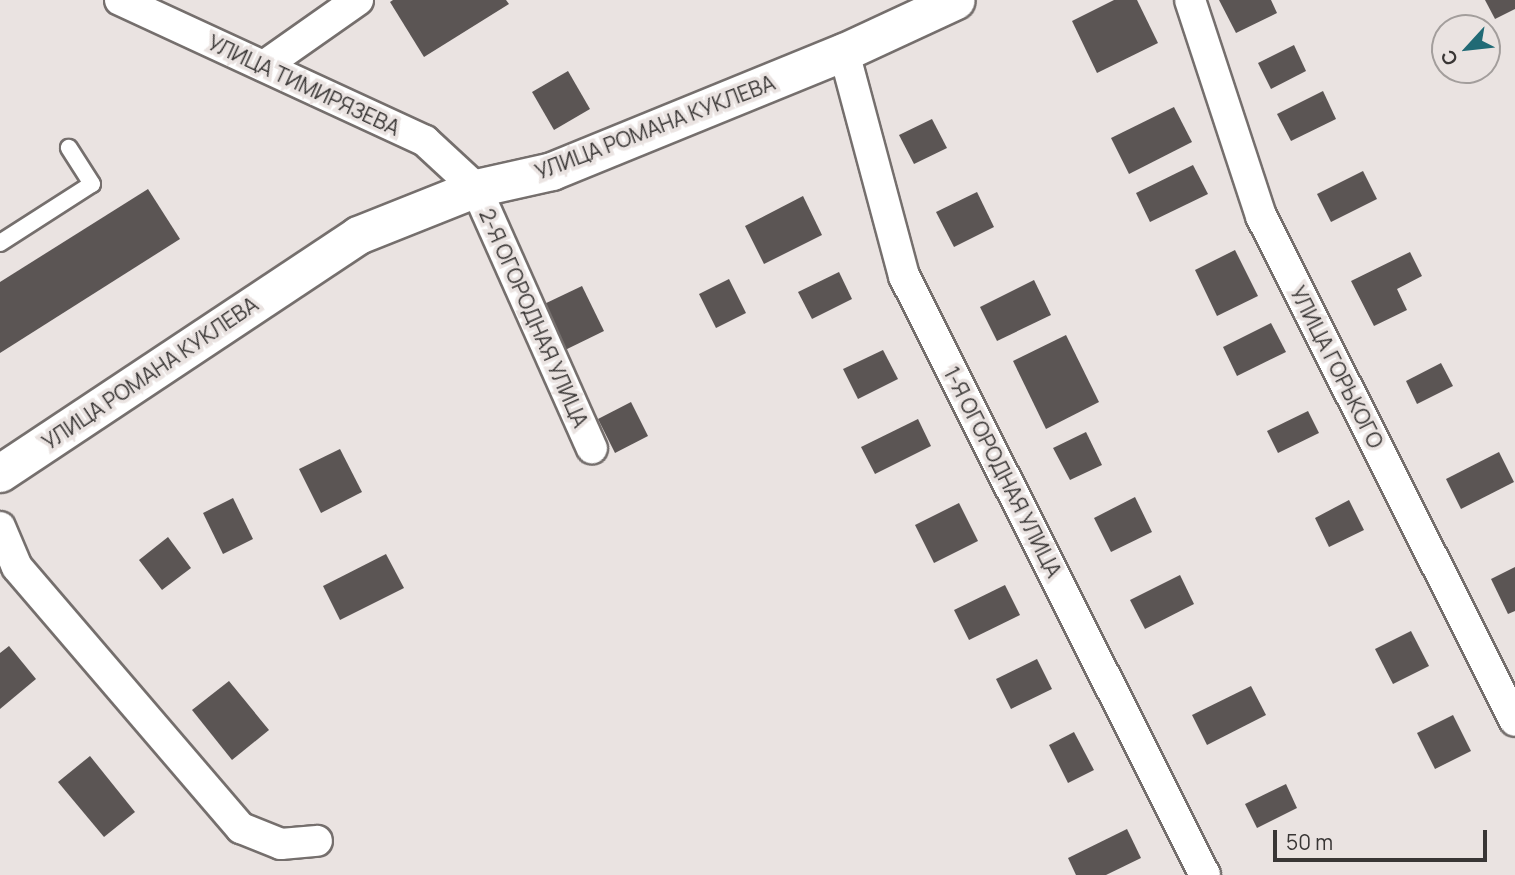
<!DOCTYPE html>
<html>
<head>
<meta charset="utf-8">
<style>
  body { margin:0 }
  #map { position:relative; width:1515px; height:875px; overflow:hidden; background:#eae3e1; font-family:Manrope,sans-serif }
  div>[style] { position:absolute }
  .building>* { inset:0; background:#5b5554 }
  .roads { filter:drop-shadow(2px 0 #756f6d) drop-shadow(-2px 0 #756f6d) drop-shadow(0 2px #756f6d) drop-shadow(0 -2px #756f6d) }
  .service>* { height:16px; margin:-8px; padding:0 8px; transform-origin:8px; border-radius:8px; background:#fff }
  .minor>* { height:30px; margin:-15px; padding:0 15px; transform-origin:15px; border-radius:15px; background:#fff }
  .tertiary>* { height:37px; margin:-18.5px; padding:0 18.5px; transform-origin:18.5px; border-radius:18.5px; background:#fff }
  span { translate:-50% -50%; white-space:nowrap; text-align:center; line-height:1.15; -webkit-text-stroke:7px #eae3e1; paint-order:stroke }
  .street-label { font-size:21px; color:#393635 }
  .north { position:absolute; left:1431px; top:14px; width:70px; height:70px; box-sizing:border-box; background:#eae3e1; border:2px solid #a39e9c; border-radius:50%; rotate:243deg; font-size:19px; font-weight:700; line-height:28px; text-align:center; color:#393635 }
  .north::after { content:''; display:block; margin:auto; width:24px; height:32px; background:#216a75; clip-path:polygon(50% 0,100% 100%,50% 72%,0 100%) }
  .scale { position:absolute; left:1273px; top:830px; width:214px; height:32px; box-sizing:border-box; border:4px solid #393635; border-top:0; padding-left:9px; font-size:21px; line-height:24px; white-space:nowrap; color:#393635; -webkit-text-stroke:5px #eae3e1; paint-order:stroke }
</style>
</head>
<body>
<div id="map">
  <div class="building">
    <div style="clip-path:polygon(393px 0,506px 0,509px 4px,424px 57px,390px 2px)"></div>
    <div style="clip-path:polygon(1114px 0,1137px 0,1158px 43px,1097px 73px,1072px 21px)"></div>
    <div style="clip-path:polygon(1219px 0,1271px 0,1277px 13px,1236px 33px)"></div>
    <div style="clip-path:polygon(1485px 0,1515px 0,1515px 9px,1495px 19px)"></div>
    <div style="clip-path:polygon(1294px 45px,1306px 71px,1271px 89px,1258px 63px)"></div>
    <div style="clip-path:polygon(568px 71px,590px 109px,554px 130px,532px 92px)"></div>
    <div style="clip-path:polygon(1323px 91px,1336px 119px,1291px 141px,1277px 114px)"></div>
    <div style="clip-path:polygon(1174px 107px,1192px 142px,1129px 174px,1111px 138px)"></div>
    <div style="clip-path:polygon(932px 119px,947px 148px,914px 164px,899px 135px)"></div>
    <div style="clip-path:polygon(1193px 165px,1208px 194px,1150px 222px,1136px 193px)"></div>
    <div style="clip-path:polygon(1363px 171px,1377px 199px,1331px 222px,1317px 194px)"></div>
    <div style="clip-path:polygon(148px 189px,180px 239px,0 353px,0 282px)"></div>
    <div style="clip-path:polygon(977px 192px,994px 227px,954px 247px,936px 212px)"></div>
    <div style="clip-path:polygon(803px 196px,822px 235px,764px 264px,745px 226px)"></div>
    <div style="clip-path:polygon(1235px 250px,1258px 296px,1217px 316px,1195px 270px)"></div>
    <div style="clip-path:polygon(1410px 252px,1422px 276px,1397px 289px,1407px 310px,1374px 326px,1351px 281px)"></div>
    <div style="clip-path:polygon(839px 272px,852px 299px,812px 319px,798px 292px)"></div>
    <div style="clip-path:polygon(729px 279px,746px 313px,716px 328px,699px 294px)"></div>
    <div style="clip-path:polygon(1034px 280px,1051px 315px,997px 341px,980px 307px)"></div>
    <div style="clip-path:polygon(582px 286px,604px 331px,563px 351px,540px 306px)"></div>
    <div style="clip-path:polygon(1271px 323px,1286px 352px,1237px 376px,1223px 347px)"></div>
    <div style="clip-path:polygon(1066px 335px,1099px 402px,1046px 429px,1013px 361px)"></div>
    <div style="clip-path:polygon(883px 350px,898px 379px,858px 399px,843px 369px)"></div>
    <div style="clip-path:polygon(1441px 363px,1453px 386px,1417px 404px,1406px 381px)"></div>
    <div style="clip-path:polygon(631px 402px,648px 436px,615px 453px,598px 419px)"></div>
    <div style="clip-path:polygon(1308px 411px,1319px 433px,1278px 453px,1267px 431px)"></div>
    <div style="clip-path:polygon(918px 419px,931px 446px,875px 474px,861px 447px)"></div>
    <div style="clip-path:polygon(1086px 432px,1102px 465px,1070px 480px,1053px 448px)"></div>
    <div style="clip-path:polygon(340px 449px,362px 492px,321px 513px,299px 469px)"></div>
    <div style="clip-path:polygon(1499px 452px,1514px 482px,1461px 509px,1446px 479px)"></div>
    <div style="clip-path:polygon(1135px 497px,1152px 532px,1111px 552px,1094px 518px)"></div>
    <div style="clip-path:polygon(233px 498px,253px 539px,223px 554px,203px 513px)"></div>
    <div style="clip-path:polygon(1349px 500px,1364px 530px,1329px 547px,1315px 518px)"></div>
    <div style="clip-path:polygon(959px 503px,978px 541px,934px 563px,915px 525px)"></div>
    <div style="clip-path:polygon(168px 537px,191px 568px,162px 590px,139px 560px)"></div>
    <div style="clip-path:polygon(386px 554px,404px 588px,340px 620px,323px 586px)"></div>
    <div style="clip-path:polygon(1515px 567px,1515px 611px,1508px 614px,1491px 579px)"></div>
    <div style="clip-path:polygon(1180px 575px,1194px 604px,1145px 629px,1130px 600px)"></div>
    <div style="clip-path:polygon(1005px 585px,1020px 615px,969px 640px,954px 610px)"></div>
    <div style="clip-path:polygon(1411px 631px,1429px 666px,1393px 684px,1375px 649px)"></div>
    <div style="clip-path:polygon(9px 646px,36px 679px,0 709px,0 653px)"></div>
    <div style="clip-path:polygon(1037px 659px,1052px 689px,1011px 709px,996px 679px)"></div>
    <div style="clip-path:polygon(229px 681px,269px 730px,232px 760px,192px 710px)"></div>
    <div style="clip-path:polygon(1251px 686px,1266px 715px,1207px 745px,1192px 715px)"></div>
    <div style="clip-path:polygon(1453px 715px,1471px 751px,1435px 769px,1417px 733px)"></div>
    <div style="clip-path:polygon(1074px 732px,1094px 770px,1068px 783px,1049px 745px)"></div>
    <div style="clip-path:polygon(90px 756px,135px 812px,104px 837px,58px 782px)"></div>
    <div style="clip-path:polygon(1286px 784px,1297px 808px,1257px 828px,1245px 804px)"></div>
    <div style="clip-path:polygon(1127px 829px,1141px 858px,1106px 875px,1076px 875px,1068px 858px)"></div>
  </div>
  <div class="roads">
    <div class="service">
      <div style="left:0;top:243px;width:109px;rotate:-32.7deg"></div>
      <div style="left:92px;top:184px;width:43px;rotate:-122.6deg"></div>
    </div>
    <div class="minor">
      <div style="left:120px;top:0;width:336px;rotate:24.8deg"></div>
      <div style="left:425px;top:141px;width:69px;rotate:42.7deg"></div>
      <div style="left:476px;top:188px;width:285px;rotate:66deg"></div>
      <div style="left:1190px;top:0;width:227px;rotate:71.8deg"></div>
      <div style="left:1261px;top:216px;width:565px;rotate:63.3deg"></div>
      <div style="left:844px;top:52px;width:232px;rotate:75deg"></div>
      <div style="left:904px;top:276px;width:670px;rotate:63.32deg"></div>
      <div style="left:264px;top:66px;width:115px;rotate:-35.1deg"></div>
      <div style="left:0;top:527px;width:43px;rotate:67deg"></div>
      <div style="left:17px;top:567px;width:344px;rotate:49.4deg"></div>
      <div style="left:241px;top:828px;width:43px;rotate:21.8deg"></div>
      <div style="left:281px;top:844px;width:36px;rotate:-5deg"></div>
    </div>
    <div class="tertiary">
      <div style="left:0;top:473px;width:430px;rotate:-33.6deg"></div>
      <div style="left:358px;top:235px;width:127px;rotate:-21.7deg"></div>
      <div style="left:476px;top:188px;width:78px;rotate:-12.6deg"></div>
      <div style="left:552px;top:171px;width:315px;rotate:-22.2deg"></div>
      <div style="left:844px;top:52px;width:123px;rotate:-24.9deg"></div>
    </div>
  </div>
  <div class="street-label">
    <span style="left:304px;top:85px;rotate:25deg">УЛИЦА ТИМИРЯЗЕВА</span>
    <span style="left:655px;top:127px;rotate:-21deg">УЛИЦА РОМАНА КУКЛЕВА</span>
    <span style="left:534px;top:318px;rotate:66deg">2-Я ОГОРОДНАЯ УЛИЦА</span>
    <span style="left:1337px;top:367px;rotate:63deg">УЛИЦА ГОРЬКОГО</span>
    <span style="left:150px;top:373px;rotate:-34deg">УЛИЦА РОМАНА КУКЛЕВА</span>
    <span style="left:1003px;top:472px;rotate:63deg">1-Я ОГОРОДНАЯ УЛИЦА</span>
  </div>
  <div class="north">С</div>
  <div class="scale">50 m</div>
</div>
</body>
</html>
